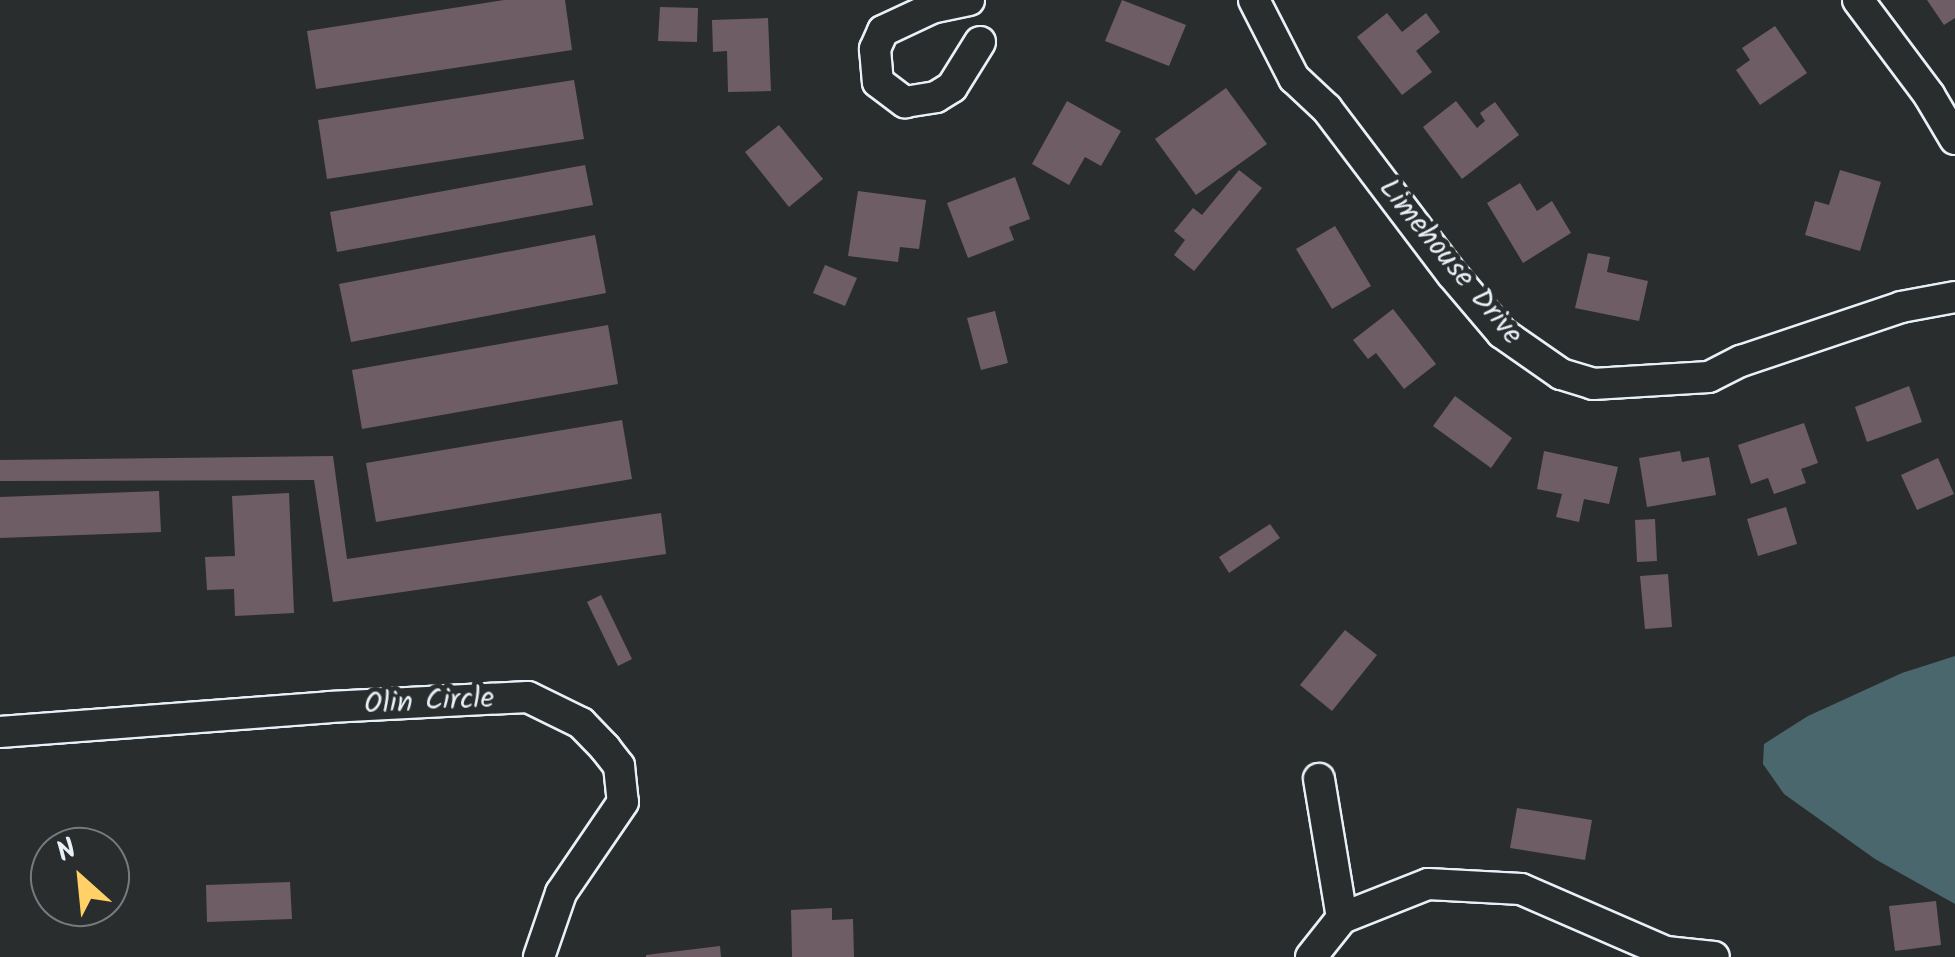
<!DOCTYPE html>
<html>
<head>
<meta charset="utf-8">
<style>
  body { margin:0 }
  #map { position:relative; width:1955px; height:957px; overflow:hidden; background:#2a2d2e; font-family:Kalam,sans-serif }
  div>[style] { position:absolute }
  .water>* { inset:0; background:#4a676e }
  .building>* { inset:0; background:#6e5d65 }
  .roads { filter:drop-shadow(2px 0 #e8f1f8) drop-shadow(-2px 0 #e8f1f8) drop-shadow(0 2px #e8f1f8) drop-shadow(0 -2px #e8f1f8) }
  .minor>* { height:30px; margin:-15px; padding:0 15px; transform-origin:15px; border-radius:15px; background:#2a2d2e }
  span { translate:-50% -50%; white-space:nowrap; text-align:center; line-height:1.15; -webkit-text-stroke:10px #2a2d2e; paint-order:stroke }
  .street-label { font-size:30px; color:#e8f1f8 }
  .north { position:absolute; left:30px; top:827px; width:100px; height:100px; box-sizing:border-box; background:#2a2d2e; border:2px solid #767b7f; border-radius:50%; rotate:333deg; font-size:28px; font-weight:700; line-height:40px; text-align:center; color:#e8f1f8 }
  .north::after { content:''; display:block; margin:auto; width:35px; height:45px; background:#ffd166; clip-path:polygon(50% 0,100% 100%,50% 72%,0 100%) }
</style>
</head>
<body>
<div id="map">
  <div class="water">
    <div style="clip-path:polygon(1955px 656px,1955px 904px,1875px 859px,1784px 794px,1763px 764px,1764px 744px,1808px 716px,1902px 673px)"></div>
  </div>
  <div class="building">
    <div style="clip-path:polygon(504px 0,565px 0,572px 50px,316px 89px,307px 31px)"></div>
    <div style="clip-path:polygon(1122px 0,1186px 25px,1169px 66px,1105px 41px)"></div>
    <div style="clip-path:polygon(1927px 0,1955px 0,1955px 18px,1944px 25px)"></div>
    <div style="clip-path:polygon(660px 7px,698px 8px,697px 42px,658px 41px)"></div>
    <div style="clip-path:polygon(1387px 13px,1402px 32px,1426px 13px,1440px 32px,1416px 51px,1432px 72px,1402px 95px,1357px 37px)"></div>
    <div style="clip-path:polygon(768px 18px,771px 91px,728px 92px,727px 51px,713px 52px,712px 20px)"></div>
    <div style="clip-path:polygon(1775px 26px,1807px 73px,1760px 105px,1736px 70px,1750px 60px,1742px 48px)"></div>
    <div style="clip-path:polygon(574px 80px,584px 139px,327px 179px,318px 120px)"></div>
    <div style="clip-path:polygon(1226px 88px,1267px 144px,1196px 195px,1155px 139px)"></div>
    <div style="clip-path:polygon(1067px 101px,1121px 131px,1101px 166px,1085px 157px,1069px 185px,1032px 164px)"></div>
    <div style="clip-path:polygon(1456px 101px,1477px 128px,1485px 121px,1480px 113px,1495px 102px,1519px 135px,1462px 179px,1423px 127px)"></div>
    <div style="clip-path:polygon(779px 125px,823px 179px,789px 207px,745px 152px)"></div>
    <div style="clip-path:polygon(585px 165px,593px 205px,337px 252px,330px 212px)"></div>
    <div style="clip-path:polygon(1239px 170px,1262px 188px,1194px 271px,1174px 255px,1185px 240px,1174px 231px,1193px 208px,1202px 215px)"></div>
    <div style="clip-path:polygon(1840px 170px,1881px 182px,1860px 251px,1805px 235px,1815px 201px,1829px 205px)"></div>
    <div style="clip-path:polygon(1015px 177px,1030px 219px,1009px 227px,1014px 240px,968px 258px,947px 203px)"></div>
    <div style="clip-path:polygon(1520px 183px,1537px 211px,1552px 201px,1571px 233px,1523px 263px,1487px 203px)"></div>
    <div style="clip-path:polygon(858px 191px,926px 200px,919px 249px,900px 247px,898px 262px,848px 256px)"></div>
    <div style="clip-path:polygon(1335px 226px,1371px 286px,1332px 309px,1296px 249px)"></div>
    <div style="clip-path:polygon(595px 235px,606px 293px,351px 342px,339px 284px)"></div>
    <div style="clip-path:polygon(1588px 253px,1610px 257px,1607px 272px,1648px 281px,1639px 321px,1575px 308px)"></div>
    <div style="clip-path:polygon(825px 265px,857px 278px,845px 306px,813px 293px)"></div>
    <div style="clip-path:polygon(1393px 309px,1436px 364px,1404px 389px,1376px 353px,1368px 359px,1353px 340px)"></div>
    <div style="clip-path:polygon(995px 311px,1008px 363px,981px 370px,967px 318px)"></div>
    <div style="clip-path:polygon(608px 325px,618px 384px,362px 429px,352px 370px)"></div>
    <div style="clip-path:polygon(1909px 386px,1922px 422px,1867px 442px,1855px 407px)"></div>
    <div style="clip-path:polygon(1455px 396px,1512px 438px,1491px 468px,1433px 426px)"></div>
    <div style="clip-path:polygon(622px 420px,632px 479px,376px 522px,366px 463px)"></div>
    <div style="clip-path:polygon(1804px 423px,1818px 463px,1801px 469px,1806px 483px,1774px 494px,1768px 478px,1751px 484px,1738px 445px)"></div>
    <div style="clip-path:polygon(1544px 451px,1618px 467px,1609px 504px,1584px 499px,1579px 522px,1556px 517px,1562px 494px,1537px 489px)"></div>
    <div style="clip-path:polygon(1680px 451px,1682px 462px,1709px 457px,1716px 495px,1647px 507px,1639px 458px)"></div>
    <div style="clip-path:polygon(333px 456px,347px 559px,661px 513px,666px 554px,333px 602px,314px 480px,0 481px,0 460px)"></div>
    <div style="clip-path:polygon(1938px 458px,1954px 494px,1917px 510px,1901px 475px)"></div>
    <div style="clip-path:polygon(159px 491px,161px 532px,0 538px,0 497px)"></div>
    <div style="clip-path:polygon(289px 493px,294px 613px,235px 616px,234px 589px,207px 590px,205px 557px,235px 556px,232px 496px)"></div>
    <div style="clip-path:polygon(1786px 507px,1797px 544px,1758px 556px,1747px 519px)"></div>
    <div style="clip-path:polygon(1655px 519px,1657px 561px,1637px 562px,1635px 520px)"></div>
    <div style="clip-path:polygon(1270px 524px,1280px 538px,1229px 573px,1219px 557px)"></div>
    <div style="clip-path:polygon(1668px 574px,1672px 627px,1645px 629px,1640px 576px)"></div>
    <div style="clip-path:polygon(601px 595px,632px 659px,618px 666px,587px 602px)"></div>
    <div style="clip-path:polygon(1345px 630px,1377px 655px,1332px 711px,1300px 685px)"></div>
    <div style="clip-path:polygon(1517px 808px,1592px 820px,1585px 860px,1510px 848px)"></div>
    <div style="clip-path:polygon(290px 882px,292px 919px,207px 922px,206px 885px)"></div>
    <div style="clip-path:polygon(1936px 901px,1941px 945px,1895px 951px,1889px 906px)"></div>
    <div style="clip-path:polygon(832px 908px,832px 920px,853px 919px,854px 957px,792px 957px,791px 910px)"></div>
    <div style="clip-path:polygon(720px 946px,721px 957px,646px 957px,646px 955px)"></div>
  </div>
  <div class="roads">
    <div class="minor">
      <div style="left:969px;top:0;width:38px;rotate:168deg"></div>
      <div style="left:932px;top:8px;width:54px;rotate:154.9deg"></div>
      <div style="left:883px;top:31px;width:20px;rotate:114deg"></div>
      <div style="left:875px;top:49px;width:33px;rotate:85deg"></div>
      <div style="left:878px;top:82px;width:34px;rotate:37deg"></div>
      <div style="left:905px;top:102px;width:31px;rotate:-9deg"></div>
      <div style="left:936px;top:97px;width:19px;rotate:-32deg"></div>
      <div style="left:952px;top:87px;width:53px;rotate:-58.1deg"></div>
      <div style="left:1254px;top:0;width:88px;rotate:62.9deg"></div>
      <div style="left:1294px;top:78px;width:45px;rotate:43.2deg"></div>
      <div style="left:1327px;top:109px;width:207px;rotate:52.9deg"></div>
      <div style="left:1452px;top:274px;width:77px;rotate:49.7deg"></div>
      <div style="left:1502px;top:333px;width:72px;rotate:34.8deg"></div>
      <div style="left:1561px;top:374px;width:34px;rotate:17deg"></div>
      <div style="left:1593px;top:384px;width:116px;rotate:-3.5deg"></div>
      <div style="left:1709px;top:377px;width:36px;rotate:-27deg"></div>
      <div style="left:1741px;top:361px;width:169px;rotate:-18.6deg"></div>
      <div style="left:1901px;top:307px;width:55px;rotate:-10.5deg"></div>
      <div style="left:1858px;top:0;width:119px;rotate:53.2deg"></div>
      <div style="left:1929px;top:95px;width:51px;rotate:59.4deg"></div>
      <div style="left:0;top:732px;width:330px;rotate:-4.3deg"></div>
      <div style="left:329px;top:707px;width:199px;rotate:-2.9deg"></div>
      <div style="left:528px;top:697px;width:59px;rotate:26.1deg"></div>
      <div style="left:581px;top:723px;width:35px;rotate:46deg"></div>
      <div style="left:605px;top:748px;width:23px;rotate:52deg"></div>
      <div style="left:619px;top:766px;width:36px;rotate:84deg"></div>
      <div style="left:623px;top:802px;width:110px;rotate:124.3deg"></div>
      <div style="left:561px;top:893px;width:68px;rotate:109deg"></div>
      <div style="left:1342px;top:918px;width:92px;rotate:-21.6deg"></div>
      <div style="left:1428px;top:884px;width:93px;rotate:3.1deg"></div>
      <div style="left:1521px;top:889px;width:158px;rotate:23.5deg"></div>
      <div style="left:1666px;top:952px;width:48px;rotate:5.9deg"></div>
      <div style="left:1311px;top:957px;width:50px;rotate:-51.5deg"></div>
      <div style="left:1342px;top:918px;width:141px;rotate:-99.4deg"></div>
    </div>
  </div>
  <div class="street-label">
    <span style="left:1450px;top:262px;rotate:50deg">Limehouse Drive</span>
    <span style="left:429px;top:702px;rotate:-3deg">Olin Circle</span>
  </div>
  <div class="north">N</div>
</div>
</body>
</html>
